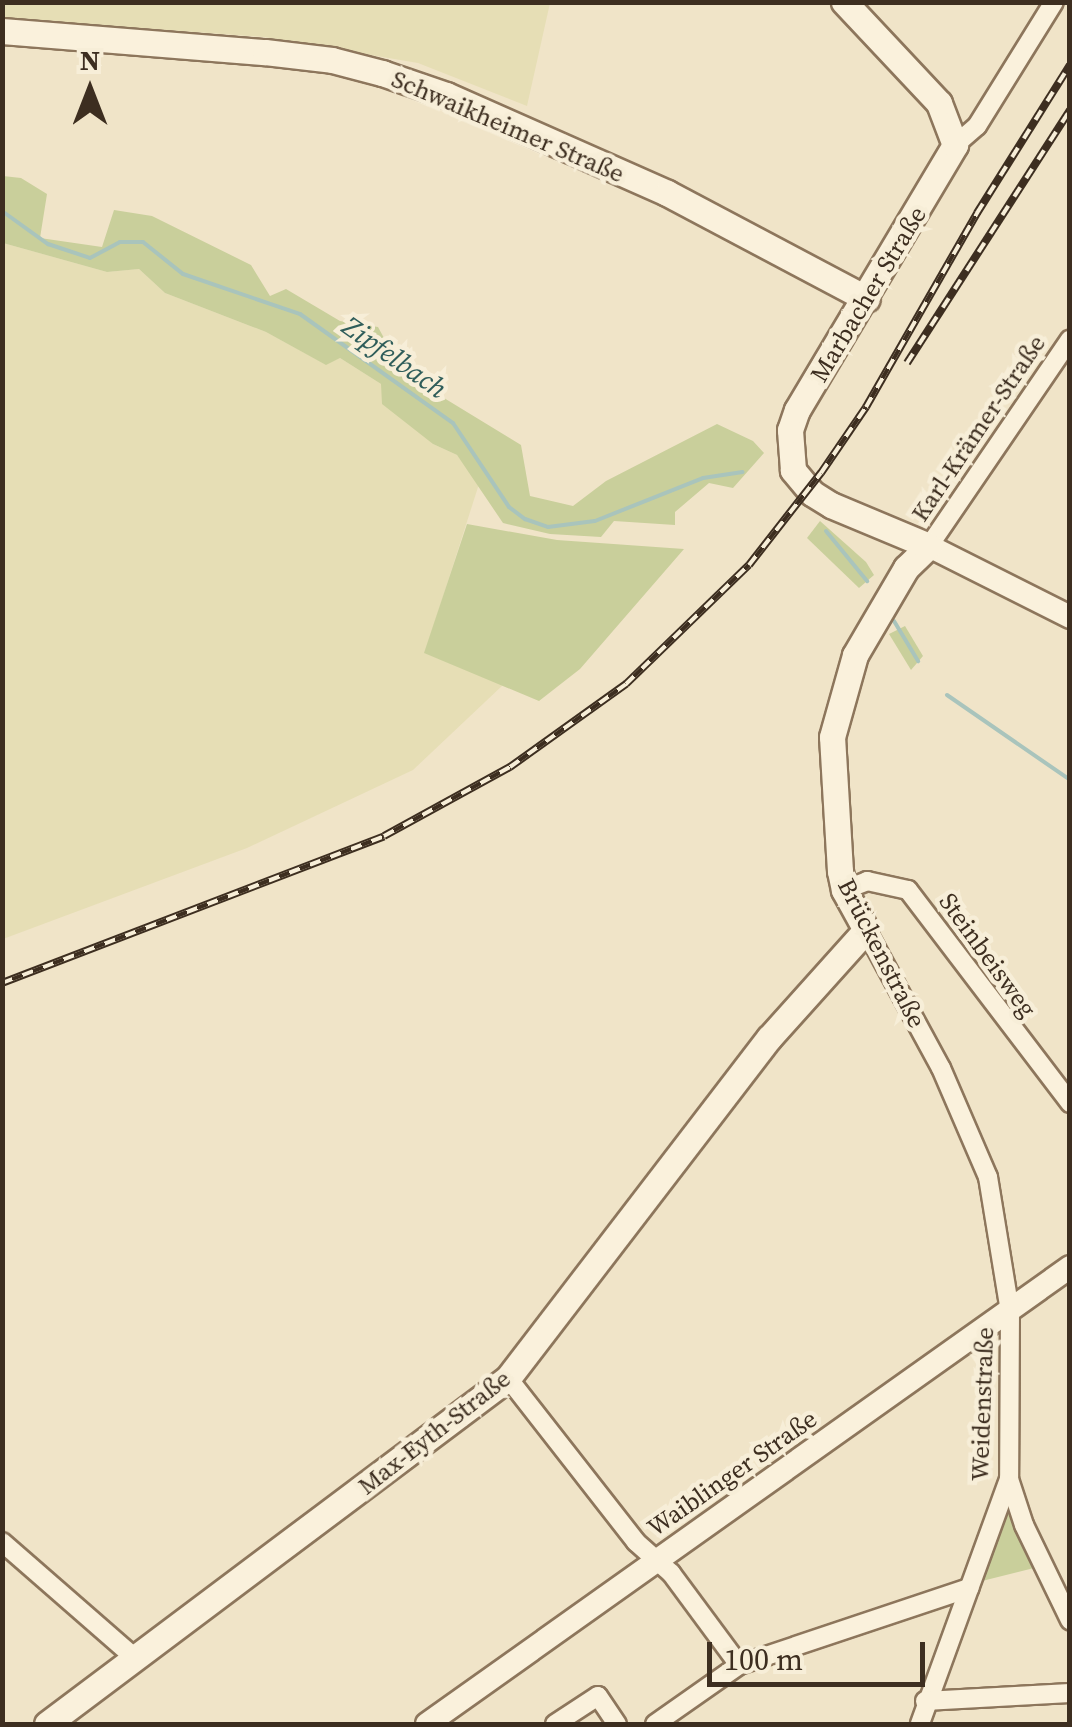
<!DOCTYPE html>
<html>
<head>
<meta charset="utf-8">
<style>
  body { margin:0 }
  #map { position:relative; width:1072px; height:1727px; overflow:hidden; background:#f0e4c8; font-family:"Source Serif 4",serif }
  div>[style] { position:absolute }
  .farmland>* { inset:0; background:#e6deb5 }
  .green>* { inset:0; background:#c9cf9b }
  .stream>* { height:4px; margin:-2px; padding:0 2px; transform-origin:2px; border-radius:2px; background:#a9c4bc }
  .roads { filter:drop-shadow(2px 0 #8d765c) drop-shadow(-2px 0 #8d765c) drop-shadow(0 2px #8d765c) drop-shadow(0 -2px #8d765c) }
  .minor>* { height:18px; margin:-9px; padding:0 9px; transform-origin:9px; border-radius:9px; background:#faf1dc }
  .tertiary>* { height:22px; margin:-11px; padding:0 11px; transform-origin:11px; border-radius:11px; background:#faf1dc }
  .secondary>* { height:25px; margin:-12.5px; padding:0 12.5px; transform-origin:12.5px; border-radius:12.5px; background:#faf1dc }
  .rail>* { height:8px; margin-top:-4px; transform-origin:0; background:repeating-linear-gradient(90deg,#f7eed8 0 11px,#3d2e20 0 22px); box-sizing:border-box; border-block:2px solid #3d2e20 }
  span { translate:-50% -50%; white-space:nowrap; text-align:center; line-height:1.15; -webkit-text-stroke:9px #f7eed8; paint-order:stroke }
  .street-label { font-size:25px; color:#3d2e20 }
  .water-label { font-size:28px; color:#2f5d5a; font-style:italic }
  .frame { position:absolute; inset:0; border:5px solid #3d2e20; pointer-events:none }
  .north { position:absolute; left:40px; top:40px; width:100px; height:100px; -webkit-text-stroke:8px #f7eed8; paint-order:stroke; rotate:0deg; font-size:28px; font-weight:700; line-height:40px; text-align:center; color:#3d2e20 }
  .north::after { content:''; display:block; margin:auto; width:35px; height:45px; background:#3d2e20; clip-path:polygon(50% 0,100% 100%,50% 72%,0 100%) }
  .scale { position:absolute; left:707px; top:1642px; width:218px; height:45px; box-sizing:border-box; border:5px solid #3d2e20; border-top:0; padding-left:12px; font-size:30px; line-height:35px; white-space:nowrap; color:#3d2e20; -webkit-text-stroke:8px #f7eed8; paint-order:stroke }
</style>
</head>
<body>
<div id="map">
  <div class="farmland">
    <div style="clip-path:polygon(2px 3px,550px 3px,527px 106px,418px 63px,264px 37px,3px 18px)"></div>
    <div style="clip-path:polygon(3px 243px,107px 272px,139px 269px,165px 293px,266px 332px,325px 364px,340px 358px,381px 384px,433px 444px,457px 455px,479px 484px,425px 653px,503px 685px,413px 770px,247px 848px,3px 939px)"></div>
  </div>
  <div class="green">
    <div style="clip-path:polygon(3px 176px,21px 178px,47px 194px,40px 238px,102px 247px,114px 210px,152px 216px,251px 265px,270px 296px,286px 289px,340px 321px,378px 327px,403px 373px,521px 445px,530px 496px,573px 506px,606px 481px,717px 424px,753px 441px,764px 453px,733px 488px,709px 483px,675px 512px,675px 525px,614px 521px,601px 537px,550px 534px,503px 523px,457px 455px,433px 444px,382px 404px,381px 384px,340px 358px,326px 365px,266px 332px,165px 293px,139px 269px,107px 272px,3px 243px)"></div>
    <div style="clip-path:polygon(820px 521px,866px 562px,874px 575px,859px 588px,807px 538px)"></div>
    <div style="clip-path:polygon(467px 524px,557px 540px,684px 549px,580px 669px,539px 701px,424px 653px)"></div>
    <div style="clip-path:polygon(905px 626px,923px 656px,911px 670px,889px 634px)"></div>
    <div style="clip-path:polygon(1009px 1479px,1046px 1565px,970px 1584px)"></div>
  </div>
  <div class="stream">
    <div style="left:2px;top:211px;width:57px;rotate:35.7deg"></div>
    <div style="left:48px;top:244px;width:44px;rotate:18.4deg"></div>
    <div style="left:90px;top:258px;width:34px;rotate:-28deg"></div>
    <div style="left:120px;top:242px;width:23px"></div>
    <div style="left:143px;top:242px;width:51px;rotate:38.7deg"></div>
    <div style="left:183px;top:274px;width:124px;rotate:18.9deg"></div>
    <div style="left:300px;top:314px;width:188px;rotate:35.5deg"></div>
    <div style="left:453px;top:423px;width:101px;rotate:56.3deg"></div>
    <div style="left:509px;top:507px;width:20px;rotate:37deg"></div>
    <div style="left:525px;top:519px;width:24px;rotate:19deg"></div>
    <div style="left:548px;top:527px;width:47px;rotate:-7.3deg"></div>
    <div style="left:595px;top:521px;width:116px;rotate:-21.7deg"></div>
    <div style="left:703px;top:478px;width:40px;rotate:-8.5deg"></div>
    <div style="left:826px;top:531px;width:65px;rotate:50.6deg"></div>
    <div style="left:894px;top:621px;width:47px;rotate:59deg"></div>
    <div style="left:947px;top:695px;width:150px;rotate:34.6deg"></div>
  </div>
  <div class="roads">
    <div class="minor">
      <div style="left:955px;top:145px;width:29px;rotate:-41deg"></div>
      <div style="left:977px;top:126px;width:146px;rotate:-58.2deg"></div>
      <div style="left:929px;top:546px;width:250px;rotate:-55.7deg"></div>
      <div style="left:844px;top:890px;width:25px;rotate:-21deg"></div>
      <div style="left:867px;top:881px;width:42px;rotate:12.4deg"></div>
      <div style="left:908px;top:890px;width:268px;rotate:52.7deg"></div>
      <div style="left:866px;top:930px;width:157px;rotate:61.5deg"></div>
      <div style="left:941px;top:1068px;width:119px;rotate:66.7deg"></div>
      <div style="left:988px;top:1177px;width:136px;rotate:80.7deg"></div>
      <div style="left:1010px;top:1311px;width:168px;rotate:90.3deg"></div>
      <div style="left:1009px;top:1479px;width:261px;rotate:110deg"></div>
      <div style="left:508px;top:1378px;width:208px;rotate:52deg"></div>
      <div style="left:636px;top:1542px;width:47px;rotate:41.5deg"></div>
      <div style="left:671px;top:1573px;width:114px;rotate:53.5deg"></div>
      <div style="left:1009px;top:1479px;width:48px;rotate:71.9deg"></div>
      <div style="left:1024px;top:1525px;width:106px;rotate:64.2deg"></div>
      <div style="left:2px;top:1542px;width:176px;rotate:41.1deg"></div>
      <div style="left:925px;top:1701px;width:145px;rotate:-3.2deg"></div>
      <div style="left:555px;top:1724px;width:51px;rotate:-33.1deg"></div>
      <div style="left:598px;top:1696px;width:34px;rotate:56deg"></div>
      <div style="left:655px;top:1724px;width:103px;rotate:-35.1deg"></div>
      <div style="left:739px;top:1665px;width:243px;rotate:-18.5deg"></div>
    </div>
    <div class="tertiary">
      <div style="left:929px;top:546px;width:158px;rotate:26.7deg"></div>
      <div style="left:427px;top:1724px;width:789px;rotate:-35.4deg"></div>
    </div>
    <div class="secondary">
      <div style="left:2px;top:31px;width:264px;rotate:4.6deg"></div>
      <div style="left:265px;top:52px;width:67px;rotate:6.8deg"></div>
      <div style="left:332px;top:60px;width:52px;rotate:14.6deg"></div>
      <div style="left:382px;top:73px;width:68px;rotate:19deg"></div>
      <div style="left:446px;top:95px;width:242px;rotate:23.9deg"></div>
      <div style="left:667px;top:193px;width:226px;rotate:27.9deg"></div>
      <div style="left:47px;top:1724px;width:576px;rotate:-36.89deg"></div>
      <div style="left:508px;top:1378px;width:429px;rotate:-52.5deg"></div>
      <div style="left:769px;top:1038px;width:145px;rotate:-48.1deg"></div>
      <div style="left:866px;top:930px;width:46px;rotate:-118.8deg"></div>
      <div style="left:844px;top:890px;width:19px;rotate:-102deg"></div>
      <div style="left:840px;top:871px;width:134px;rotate:-93.4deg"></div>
      <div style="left:832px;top:737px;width:85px;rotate:-74.3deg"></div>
      <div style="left:855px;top:655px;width:101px;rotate:-59.6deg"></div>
      <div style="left:906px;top:568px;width:32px;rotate:-44deg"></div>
      <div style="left:929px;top:546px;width:106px;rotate:-157.3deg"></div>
      <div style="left:831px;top:505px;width:22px;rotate:-148deg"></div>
      <div style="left:812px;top:493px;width:30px;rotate:-130deg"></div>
      <div style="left:793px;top:470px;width:40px;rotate:-94.3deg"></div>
      <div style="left:790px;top:430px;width:21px;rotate:-71deg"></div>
      <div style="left:797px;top:410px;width:309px;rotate:-59.2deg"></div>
      <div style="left:955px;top:145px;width:45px;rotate:-110.9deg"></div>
      <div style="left:939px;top:103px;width:139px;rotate:-133.2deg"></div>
    </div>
  </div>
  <div class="rail">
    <div style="left:907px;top:363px;width:301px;rotate:-57.2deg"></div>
    <div style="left:2px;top:983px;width:409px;rotate:-21deg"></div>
    <div style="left:384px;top:836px;width:144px;rotate:-28.7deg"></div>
    <div style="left:510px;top:767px;width:143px;rotate:-35.6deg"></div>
    <div style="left:626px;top:684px;width:171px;rotate:-44.1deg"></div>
    <div style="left:749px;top:565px;width:117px;rotate:-52deg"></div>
    <div style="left:821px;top:473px;width:80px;rotate:-55.7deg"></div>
    <div style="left:866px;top:407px;width:224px;rotate:-60.2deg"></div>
    <div style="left:977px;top:213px;width:175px;rotate:-57.9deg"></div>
  </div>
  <div class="street-label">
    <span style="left:508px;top:126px;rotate:23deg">Schwaikheimer Straße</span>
    <span style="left:868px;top:294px;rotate:-59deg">Marbacher Straße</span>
    <span style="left:978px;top:428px;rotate:-56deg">Karl-Krämer-Straße</span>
    <span style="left:882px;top:953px;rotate:63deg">Brückenstraße</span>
    <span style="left:988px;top:955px;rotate:54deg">Steinbeisweg</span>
    <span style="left:982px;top:1404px;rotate:-88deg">Weidenstraße</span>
    <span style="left:434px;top:1432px;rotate:-38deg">Max-Eyth-Straße</span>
    <span style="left:732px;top:1473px;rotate:-35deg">Waiblinger Straße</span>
  </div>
  <div class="water-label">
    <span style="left:395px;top:357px;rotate:35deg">Zipfelbach</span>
  </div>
  <div class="frame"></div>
  <div class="north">N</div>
  <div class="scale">100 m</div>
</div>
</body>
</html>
